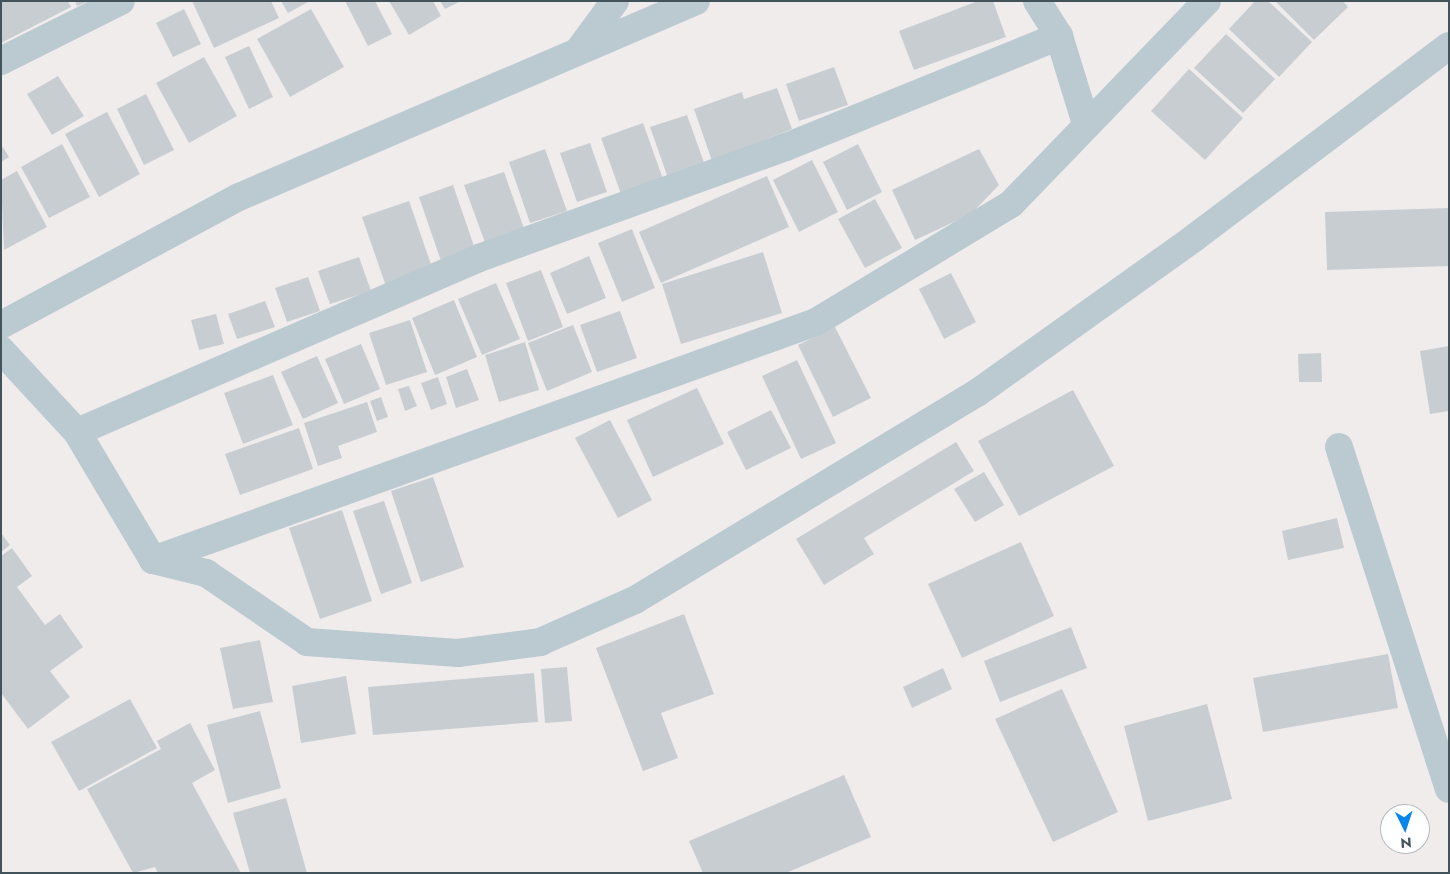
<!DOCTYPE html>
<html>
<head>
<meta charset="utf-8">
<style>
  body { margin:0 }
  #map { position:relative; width:1450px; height:874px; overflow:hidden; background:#f0ecec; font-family:Jost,sans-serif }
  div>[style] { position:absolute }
  .building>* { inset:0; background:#c8cdd2 }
  .minor>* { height:28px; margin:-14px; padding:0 14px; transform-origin:14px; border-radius:14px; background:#bbc9d1 }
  span { translate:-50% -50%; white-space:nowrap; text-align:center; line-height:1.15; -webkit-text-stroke:4px #fff; paint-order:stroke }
  .frame { position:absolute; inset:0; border:2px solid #43535c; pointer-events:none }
  .north { position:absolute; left:1380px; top:804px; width:50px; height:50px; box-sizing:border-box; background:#fff; border:1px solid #b4babe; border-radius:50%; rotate:176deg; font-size:14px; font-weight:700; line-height:20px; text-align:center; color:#43535c }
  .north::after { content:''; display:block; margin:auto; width:18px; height:22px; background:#0786ee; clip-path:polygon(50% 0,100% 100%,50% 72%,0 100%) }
</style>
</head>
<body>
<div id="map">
  <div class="building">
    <div style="clip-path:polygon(1px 1px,68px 1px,71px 7px,1px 43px)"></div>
    <div style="clip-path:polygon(75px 1px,89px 1px,77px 6px)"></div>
    <div style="clip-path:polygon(192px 1px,271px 1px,279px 18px,214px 48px)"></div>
    <div style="clip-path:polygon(281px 1px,310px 1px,288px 13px)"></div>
    <div style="clip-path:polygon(345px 1px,375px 1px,392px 34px,368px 46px)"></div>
    <div style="clip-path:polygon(389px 1px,433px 1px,441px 16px,409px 35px)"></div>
    <div style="clip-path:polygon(440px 1px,461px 1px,445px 9px)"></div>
    <div style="clip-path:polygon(978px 1px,993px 1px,1006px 37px,914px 70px,899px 31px)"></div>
    <div style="clip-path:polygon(1255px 1px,1268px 1px,1312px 42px,1279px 77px,1229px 29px)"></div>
    <div style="clip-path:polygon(1275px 1px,1343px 1px,1348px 7px,1314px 40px)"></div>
    <div style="clip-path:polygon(184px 9px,201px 44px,173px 57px,156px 23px)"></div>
    <div style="clip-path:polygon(311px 9px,344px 67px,290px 97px,257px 39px)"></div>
    <div style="clip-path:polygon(1226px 34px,1275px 79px,1243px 113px,1194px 68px)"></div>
    <div style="clip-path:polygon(249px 46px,273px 97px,249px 109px,225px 57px)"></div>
    <div style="clip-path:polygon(204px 57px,237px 116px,189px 143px,156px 83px)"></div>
    <div style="clip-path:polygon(834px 67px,848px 105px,799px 121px,786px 84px)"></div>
    <div style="clip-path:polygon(1189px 69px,1243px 118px,1205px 160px,1151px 111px)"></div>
    <div style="clip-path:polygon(58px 76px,84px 116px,52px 135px,27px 94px)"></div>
    <div style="clip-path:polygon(777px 88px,792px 129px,712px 161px,694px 109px,742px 92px,744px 99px)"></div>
    <div style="clip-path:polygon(146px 94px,174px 150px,144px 165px,117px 109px)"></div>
    <div style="clip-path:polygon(107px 112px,140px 174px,99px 197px,65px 134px)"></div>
    <div style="clip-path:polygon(687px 115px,706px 168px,669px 181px,650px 127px)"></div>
    <div style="clip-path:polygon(643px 123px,664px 182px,622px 197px,601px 138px)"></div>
    <div style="clip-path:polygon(590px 143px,607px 192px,577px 202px,560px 153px)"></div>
    <div style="clip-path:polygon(1px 144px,9px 157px,1px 162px)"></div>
    <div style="clip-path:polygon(62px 144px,90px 197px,49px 218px,21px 167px)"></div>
    <div style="clip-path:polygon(858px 144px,882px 192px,847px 210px,823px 162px)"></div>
    <div style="clip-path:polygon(545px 149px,567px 211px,530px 223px,509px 162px)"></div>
    <div style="clip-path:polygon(979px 149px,999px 185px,971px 214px,915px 240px,892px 190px)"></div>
    <div style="clip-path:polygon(812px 160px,838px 212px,799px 232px,773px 180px)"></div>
    <div style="clip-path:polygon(17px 171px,47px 227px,4px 250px,1px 180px)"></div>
    <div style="clip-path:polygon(504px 172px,526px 234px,487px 248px,464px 185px)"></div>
    <div style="clip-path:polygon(767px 176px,789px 227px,661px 283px,639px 232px)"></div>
    <div style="clip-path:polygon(453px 185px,475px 249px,441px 261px,419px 197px)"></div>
    <div style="clip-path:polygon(875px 199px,902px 248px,865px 268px,838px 219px)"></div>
    <div style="clip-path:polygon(409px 201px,434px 273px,387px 289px,362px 217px)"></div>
    <div style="clip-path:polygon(1449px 208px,1449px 266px,1327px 270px,1325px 212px)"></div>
    <div style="clip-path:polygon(632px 229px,655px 288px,622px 302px,598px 243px)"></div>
    <div style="clip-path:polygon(763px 252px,782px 313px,681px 344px,662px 284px)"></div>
    <div style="clip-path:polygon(589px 256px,606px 298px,567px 314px,550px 273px)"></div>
    <div style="clip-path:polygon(359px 257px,371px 291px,330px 304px,318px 271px)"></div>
    <div style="clip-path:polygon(541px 270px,563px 327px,528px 341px,506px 283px)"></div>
    <div style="clip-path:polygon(951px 273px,976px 322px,944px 339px,919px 289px)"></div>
    <div style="clip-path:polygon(308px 277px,320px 311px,287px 322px,275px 288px)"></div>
    <div style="clip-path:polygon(496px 283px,520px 339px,482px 355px,458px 299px)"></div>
    <div style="clip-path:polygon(454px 300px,477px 357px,435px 375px,412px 318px)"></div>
    <div style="clip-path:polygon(265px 301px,275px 327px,237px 339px,228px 314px)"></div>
    <div style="clip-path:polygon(620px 311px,637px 358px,597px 372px,580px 325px)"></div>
    <div style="clip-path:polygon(216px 314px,224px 344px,199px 350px,191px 320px)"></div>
    <div style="clip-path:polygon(410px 320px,427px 372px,386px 385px,369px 333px)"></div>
    <div style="clip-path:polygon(573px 325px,592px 372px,547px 391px,528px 343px)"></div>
    <div style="clip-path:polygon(835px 327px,871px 398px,833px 417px,798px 345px)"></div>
    <div style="clip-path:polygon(525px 342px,539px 390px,499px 402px,485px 355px)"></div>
    <div style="clip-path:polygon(361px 344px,380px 389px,344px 404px,325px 359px)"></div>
    <div style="clip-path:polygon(1449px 346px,1449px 411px,1430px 414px,1420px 351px)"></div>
    <div style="clip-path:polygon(1321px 353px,1322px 382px,1299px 382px,1298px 354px)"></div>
    <div style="clip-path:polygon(317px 356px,338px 403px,303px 419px,281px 372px)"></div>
    <div style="clip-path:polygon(797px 360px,836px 443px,801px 459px,762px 376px)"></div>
    <div style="clip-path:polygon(467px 369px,479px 400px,456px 408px,446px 377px)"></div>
    <div style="clip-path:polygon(273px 375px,293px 425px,243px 444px,224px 393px)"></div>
    <div style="clip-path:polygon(438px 377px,447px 404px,431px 410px,421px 383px)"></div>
    <div style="clip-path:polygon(409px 386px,417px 406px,405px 411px,398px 389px)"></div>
    <div style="clip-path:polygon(697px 388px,724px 444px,653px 477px,627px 420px)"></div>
    <div style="clip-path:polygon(1073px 390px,1114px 466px,1019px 516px,978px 441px)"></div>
    <div style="clip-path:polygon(381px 397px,388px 417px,377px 421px,370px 401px)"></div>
    <div style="clip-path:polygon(367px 402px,377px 432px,338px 446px,342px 458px,318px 466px,304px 423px)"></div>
    <div style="clip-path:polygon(771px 410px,791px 448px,746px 470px,727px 432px)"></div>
    <div style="clip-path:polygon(610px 420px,652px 500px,618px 518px,575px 438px)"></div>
    <div style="clip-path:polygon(299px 428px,313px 469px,240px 495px,225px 454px)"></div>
    <div style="clip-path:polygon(956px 442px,974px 471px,864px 538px,874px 554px,824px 585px,796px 539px)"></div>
    <div style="clip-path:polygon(984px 472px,1004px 505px,975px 522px,954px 489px)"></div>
    <div style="clip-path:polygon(433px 477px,464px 567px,421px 582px,391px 491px)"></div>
    <div style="clip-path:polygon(384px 501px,412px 583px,381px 594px,353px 511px)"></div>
    <div style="clip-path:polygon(342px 510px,372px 601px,320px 619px,289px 528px)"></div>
    <div style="clip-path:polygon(1337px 518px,1344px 548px,1288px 560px,1282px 531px)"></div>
    <div style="clip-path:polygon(1px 533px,10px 545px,1px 552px)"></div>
    <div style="clip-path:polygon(1021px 542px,1054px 616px,962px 658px,928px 584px)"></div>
    <div style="clip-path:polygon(12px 548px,32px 576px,17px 587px,45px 625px,60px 614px,83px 647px,50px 671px,70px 697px,28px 729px,1px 693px,1px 556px)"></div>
    <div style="clip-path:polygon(684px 614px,714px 694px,661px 713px,678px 758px,643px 771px,596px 648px)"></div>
    <div style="clip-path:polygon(1071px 627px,1087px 668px,1000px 702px,984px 661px)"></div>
    <div style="clip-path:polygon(260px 640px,273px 702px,233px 709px,220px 648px)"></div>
    <div style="clip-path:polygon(1388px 654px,1398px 708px,1263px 732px,1253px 678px)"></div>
    <div style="clip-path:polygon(567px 667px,572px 721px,545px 723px,541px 669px)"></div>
    <div style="clip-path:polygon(943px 668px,952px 689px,912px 708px,903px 687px)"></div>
    <div style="clip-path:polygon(534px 673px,538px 722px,373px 735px,368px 687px)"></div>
    <div style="clip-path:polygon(346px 676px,356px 734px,301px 743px,292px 686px)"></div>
    <div style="clip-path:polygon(1062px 689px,1118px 812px,1053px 842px,995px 719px)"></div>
    <div style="clip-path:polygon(130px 699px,157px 748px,79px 791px,51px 742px)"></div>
    <div style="clip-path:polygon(1207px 704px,1232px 799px,1148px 821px,1124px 726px)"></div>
    <div style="clip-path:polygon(260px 711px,281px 788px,228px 803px,207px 725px)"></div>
    <div style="clip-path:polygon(190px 723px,215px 770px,192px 783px,241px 873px,158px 873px,155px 867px,133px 873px,87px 789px,161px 749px,157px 741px)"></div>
    <div style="clip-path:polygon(844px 775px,871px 837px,786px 873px,703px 873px,689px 841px)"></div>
    <div style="clip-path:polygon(286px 798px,307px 873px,250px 873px,233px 813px)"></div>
  </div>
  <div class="minor">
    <div style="left:1037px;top:1px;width:41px;rotate:57.8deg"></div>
    <div style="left:1059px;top:36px;width:92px;rotate:72.9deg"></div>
    <div style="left:579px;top:50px;width:61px;rotate:-53.7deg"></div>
    <div style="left:1px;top:61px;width:134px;rotate:-26.6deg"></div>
    <div style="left:1px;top:325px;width:270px;rotate:-28.3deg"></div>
    <div style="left:239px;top:197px;width:497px;rotate:-23.2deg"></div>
    <div style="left:1px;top:350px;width:112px;rotate:47.2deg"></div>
    <div style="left:77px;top:432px;width:149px;rotate:59.3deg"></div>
    <div style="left:153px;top:560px;width:55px;rotate:13.8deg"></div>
    <div style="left:206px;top:573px;width:122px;rotate:34.3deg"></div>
    <div style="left:307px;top:642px;width:151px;rotate:4.2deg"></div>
    <div style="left:458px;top:653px;width:83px;rotate:-7.6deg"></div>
    <div style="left:540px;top:642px;width:104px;rotate:-23.9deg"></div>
    <div style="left:635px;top:600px;width:400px;rotate:-31.2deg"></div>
    <div style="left:977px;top:393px;width:267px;rotate:-35.5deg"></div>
    <div style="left:1194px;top:238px;width:319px;rotate:-37deg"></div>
    <div style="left:77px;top:432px;width:438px;rotate:-23.4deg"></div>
    <div style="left:479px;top:258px;width:326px;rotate:-19.9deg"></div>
    <div style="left:786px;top:147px;width:295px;rotate:-22.1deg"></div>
    <div style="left:1339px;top:447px;width:359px;rotate:72.2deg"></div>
    <div style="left:153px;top:560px;width:704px;rotate:-19.75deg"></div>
    <div style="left:816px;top:322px;width:228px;rotate:-31.2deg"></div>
    <div style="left:1011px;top:204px;width:282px;rotate:-46deg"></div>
  </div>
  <div class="frame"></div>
  <div class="north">N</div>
</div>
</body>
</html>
